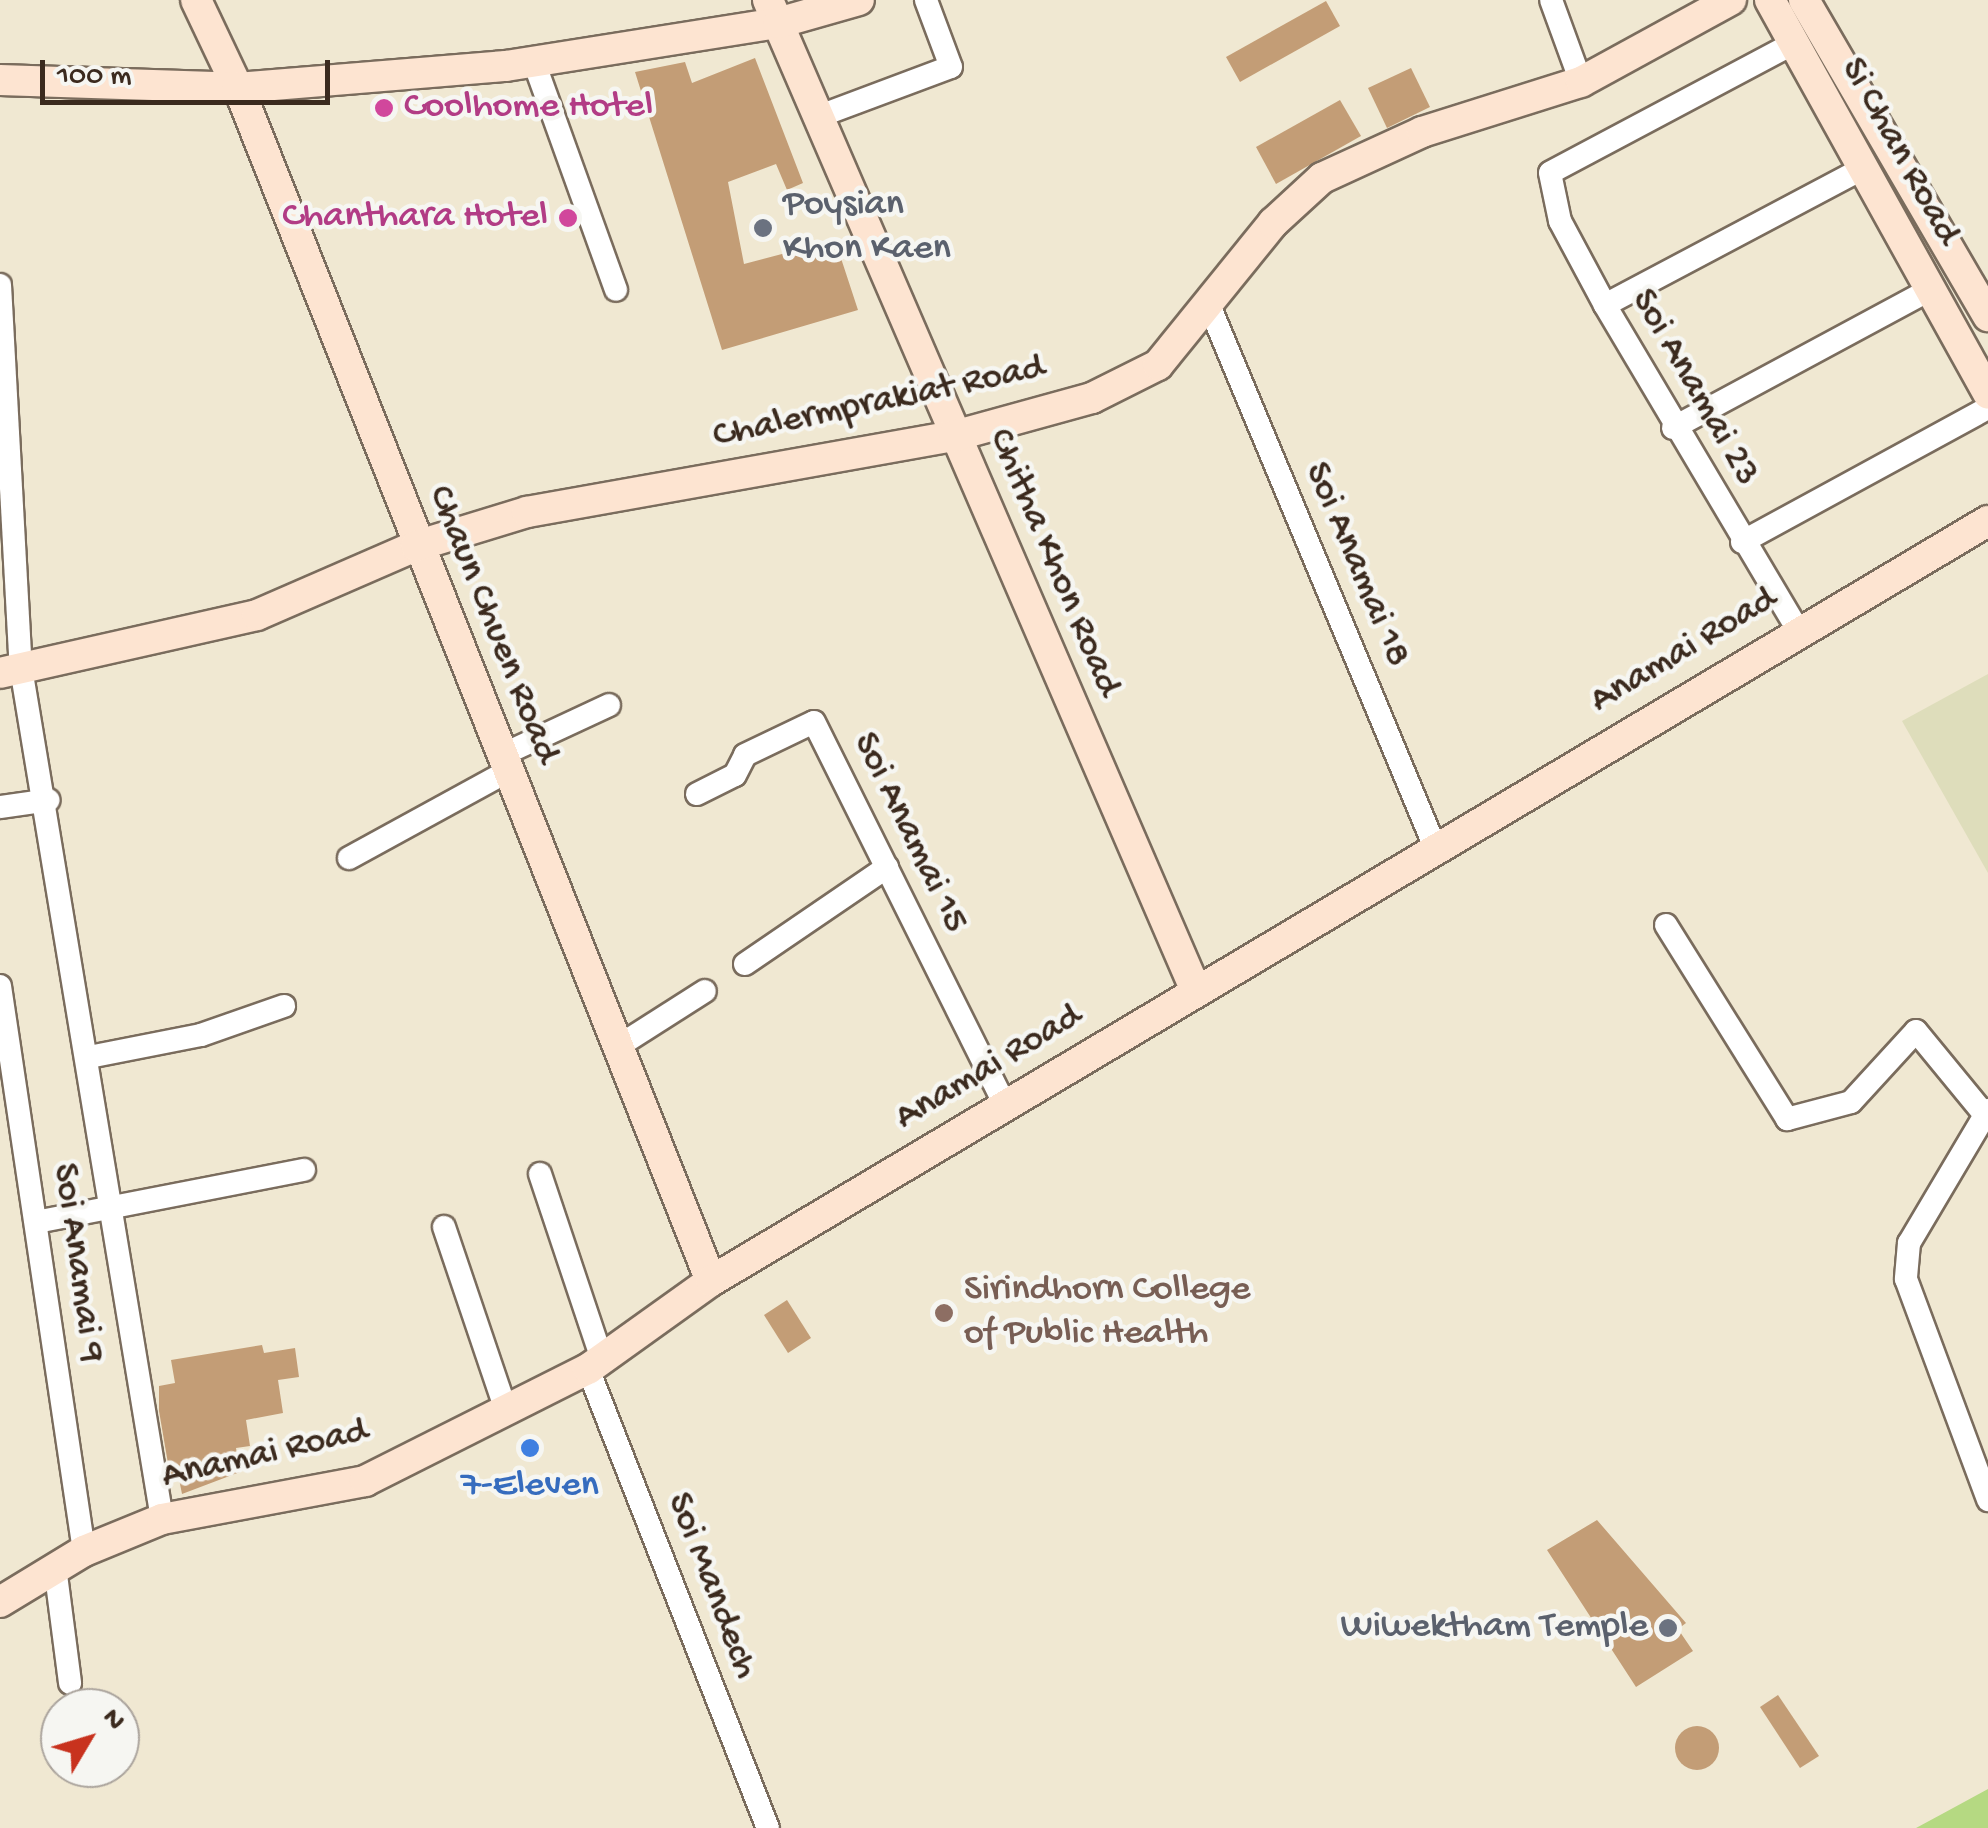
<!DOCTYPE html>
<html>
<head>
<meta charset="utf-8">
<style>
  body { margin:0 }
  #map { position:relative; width:1988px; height:1828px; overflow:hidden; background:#f0e8d2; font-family:"Gochi Hand",sans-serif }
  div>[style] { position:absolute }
  .built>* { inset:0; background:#deddbb }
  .green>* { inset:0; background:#b5d982 }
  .building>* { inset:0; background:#c39d76 }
  .round { border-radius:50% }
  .roads { filter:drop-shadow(2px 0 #7a6c5d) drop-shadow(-2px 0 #7a6c5d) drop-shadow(0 2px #7a6c5d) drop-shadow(0 -2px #7a6c5d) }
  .street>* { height:22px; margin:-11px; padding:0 11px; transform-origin:11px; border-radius:11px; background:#fff }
  .secondary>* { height:30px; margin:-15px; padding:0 15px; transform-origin:15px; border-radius:15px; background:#fde4d1 }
  .dots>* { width:28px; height:28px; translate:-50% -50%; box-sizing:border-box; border:5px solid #f6f6f2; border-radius:50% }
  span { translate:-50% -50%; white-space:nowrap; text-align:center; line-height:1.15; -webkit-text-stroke:9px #f6f6f2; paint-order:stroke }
  .hotel-label { font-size:38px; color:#b23c85 }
  .left { translate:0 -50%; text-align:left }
  .right { translate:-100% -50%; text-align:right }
  .street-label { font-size:38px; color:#3b2a1e }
  .worship-label { font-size:38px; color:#5b616d }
  .education-label { font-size:38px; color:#785e54 }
  .shop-label { font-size:38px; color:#366cbe }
  .north { position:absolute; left:40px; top:1688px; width:100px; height:100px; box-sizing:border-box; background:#f6f6f2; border:2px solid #aba49d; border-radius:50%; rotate:52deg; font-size:28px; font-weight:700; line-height:40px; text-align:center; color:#3b2a1e }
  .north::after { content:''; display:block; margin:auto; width:35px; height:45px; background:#c8321e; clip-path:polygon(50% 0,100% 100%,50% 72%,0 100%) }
  .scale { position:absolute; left:40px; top:60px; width:290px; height:45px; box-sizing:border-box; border:5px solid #3b2a1e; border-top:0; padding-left:12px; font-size:30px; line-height:35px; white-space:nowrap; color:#3b2a1e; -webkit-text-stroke:8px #f6f6f2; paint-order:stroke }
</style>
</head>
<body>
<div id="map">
  <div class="built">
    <div style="clip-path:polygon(1988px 674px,1988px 873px,1902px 721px)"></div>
  </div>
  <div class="green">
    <div style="clip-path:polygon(1988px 1789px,1988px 1828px,1916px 1828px,1942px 1814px)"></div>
  </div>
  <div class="building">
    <div style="clip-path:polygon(1326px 1px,1340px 26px,1240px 82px,1226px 57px)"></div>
    <div style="clip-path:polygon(755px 58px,803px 183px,787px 190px,776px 164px,728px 182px,744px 264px,835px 240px,858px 310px,722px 350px,635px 72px,685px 62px,692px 83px)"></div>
    <div style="clip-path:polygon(1411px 68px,1430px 107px,1387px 128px,1368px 88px)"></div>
    <div style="clip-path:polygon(1340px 100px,1361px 136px,1276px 184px,1256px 147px)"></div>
    <div style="clip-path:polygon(787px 1300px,811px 1338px,788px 1353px,764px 1315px)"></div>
    <div style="clip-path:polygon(262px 1345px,264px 1353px,295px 1348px,299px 1377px,278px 1380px,283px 1413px,246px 1420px,250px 1446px,236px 1448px,240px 1472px,182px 1494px,179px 1479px,171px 1481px,159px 1411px,159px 1386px,175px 1383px,171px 1360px)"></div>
    <div style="clip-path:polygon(1597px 1520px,1686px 1623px,1678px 1629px,1693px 1651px,1636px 1687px,1547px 1550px)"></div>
    <div style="clip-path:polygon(1778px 1695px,1819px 1756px,1800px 1768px,1760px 1707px)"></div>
    <div class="round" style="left:1675px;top:1726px;width:44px;height:44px"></div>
  </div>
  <div class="roads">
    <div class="street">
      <div style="left:1551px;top:0;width:87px;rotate:69.9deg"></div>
      <div style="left:1794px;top:43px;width:276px;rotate:152deg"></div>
      <div style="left:1550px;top:173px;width:49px;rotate:78.2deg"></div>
      <div style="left:1560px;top:221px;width:95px;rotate:61.8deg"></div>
      <div style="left:1605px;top:305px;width:377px;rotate:59.3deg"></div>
      <div style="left:534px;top:62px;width:242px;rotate:70.2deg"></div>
      <div style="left:817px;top:117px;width:143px;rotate:-20.5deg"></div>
      <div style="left:951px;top:67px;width:72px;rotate:-110.5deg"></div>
      <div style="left:0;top:285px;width:384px;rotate:86.9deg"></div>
      <div style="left:21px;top:668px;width:863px;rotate:80.59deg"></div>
      <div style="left:1605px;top:305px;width:291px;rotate:-27.9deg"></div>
      <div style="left:1211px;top:310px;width:582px;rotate:67.36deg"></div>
      <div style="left:1673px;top:428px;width:291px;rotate:-28.3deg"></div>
      <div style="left:1742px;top:542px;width:280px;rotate:-28.6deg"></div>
      <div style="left:502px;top:755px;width:118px;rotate:-25deg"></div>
      <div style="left:697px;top:794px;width:42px;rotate:-26.6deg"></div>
      <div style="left:735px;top:775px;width:22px;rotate:-63deg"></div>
      <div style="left:745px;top:755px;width:76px;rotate:-25.6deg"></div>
      <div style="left:814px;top:722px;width:428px;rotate:63.5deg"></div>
      <div style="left:0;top:807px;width:49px;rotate:-8.1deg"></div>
      <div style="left:349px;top:858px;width:181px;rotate:-28.7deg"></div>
      <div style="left:1666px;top:925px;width:229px;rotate:58deg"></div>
      <div style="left:1787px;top:1119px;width:66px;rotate:-14.9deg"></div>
      <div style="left:1851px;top:1102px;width:96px;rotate:-47.5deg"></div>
      <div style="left:1916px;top:1031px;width:109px;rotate:50.6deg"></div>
      <div style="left:745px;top:964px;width:172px;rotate:-34.3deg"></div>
      <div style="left:0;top:986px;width:571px;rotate:81.54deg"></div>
      <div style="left:617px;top:1047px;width:104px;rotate:-32.5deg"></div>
      <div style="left:89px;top:1057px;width:114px;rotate:-11.1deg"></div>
      <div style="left:201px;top:1035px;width:88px;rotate:-19.3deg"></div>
      <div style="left:1988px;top:1110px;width:155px;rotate:120.7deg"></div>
      <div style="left:1909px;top:1243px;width:36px;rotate:95deg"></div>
      <div style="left:1906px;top:1279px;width:236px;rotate:69.6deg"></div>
      <div style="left:540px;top:1174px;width:195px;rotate:71.5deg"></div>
      <div style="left:36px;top:1222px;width:273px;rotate:-11deg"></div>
      <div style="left:444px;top:1227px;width:193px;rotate:71.3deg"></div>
      <div style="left:588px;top:1369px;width:493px;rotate:68.6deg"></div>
      <div style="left:55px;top:1567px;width:117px;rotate:82.6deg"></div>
    </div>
    <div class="secondary">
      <div style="left:196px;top:0;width:110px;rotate:64.6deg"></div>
      <div style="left:243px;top:99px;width:1271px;rotate:68.4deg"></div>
      <div style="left:768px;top:0;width:1079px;rotate:66.64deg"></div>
      <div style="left:1770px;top:0;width:450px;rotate:61deg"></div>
      <div style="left:1804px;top:0;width:366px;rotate:59.8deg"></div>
      <div style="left:0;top:80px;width:237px;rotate:1.9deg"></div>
      <div style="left:237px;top:88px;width:270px;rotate:-4.7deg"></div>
      <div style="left:506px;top:66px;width:275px;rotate:-9deg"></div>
      <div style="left:778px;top:23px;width:84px;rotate:-15.9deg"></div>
      <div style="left:0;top:673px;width:263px;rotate:-12.7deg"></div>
      <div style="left:257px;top:615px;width:173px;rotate:-23.5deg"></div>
      <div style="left:416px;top:546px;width:116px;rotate:-17deg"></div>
      <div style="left:527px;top:512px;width:434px;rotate:-10.1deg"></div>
      <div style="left:954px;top:436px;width:143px;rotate:-15.4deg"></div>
      <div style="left:1092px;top:398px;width:74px;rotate:-26.6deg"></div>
      <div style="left:1158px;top:365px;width:183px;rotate:-51deg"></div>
      <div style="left:1273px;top:223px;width:67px;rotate:-42.6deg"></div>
      <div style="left:1322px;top:178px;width:110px;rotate:-24.7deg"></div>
      <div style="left:1422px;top:132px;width:167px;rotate:-17.5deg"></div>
      <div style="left:1581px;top:82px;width:171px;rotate:-28.7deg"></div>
      <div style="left:0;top:1602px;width:98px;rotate:-31.3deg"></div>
      <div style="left:84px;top:1551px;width:84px;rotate:-22.3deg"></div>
      <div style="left:162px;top:1519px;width:207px;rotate:-10.6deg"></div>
      <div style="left:365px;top:1481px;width:250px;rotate:-26.7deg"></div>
      <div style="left:588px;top:1369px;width:151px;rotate:-35.6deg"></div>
      <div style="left:711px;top:1281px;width:1486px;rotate:-30.76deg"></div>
    </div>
  </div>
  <div class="dots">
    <div style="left:384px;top:108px;background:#d1479c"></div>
    <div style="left:568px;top:218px;background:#d1479c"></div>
    <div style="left:763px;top:228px;background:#6b7280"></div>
    <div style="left:944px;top:1313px;background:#8d6e63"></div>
    <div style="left:530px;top:1448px;background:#3f7fe0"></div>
    <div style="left:1668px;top:1628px;background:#6b7280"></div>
  </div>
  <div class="hotel-label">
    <span class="left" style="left:404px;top:108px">Coolhome Hotel</span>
    <span class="right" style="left:548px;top:218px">Chanthara Hotel</span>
  </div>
  <div class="street-label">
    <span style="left:1899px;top:152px;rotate:61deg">Si Chan Road</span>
    <span style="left:1694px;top:388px;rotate:60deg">Soi Anamai 23</span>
    <span style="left:879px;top:403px;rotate:-12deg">Chalermprakiat Road</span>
    <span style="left:1053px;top:563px;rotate:67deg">Chitha Khon Road</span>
    <span style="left:1356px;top:565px;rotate:67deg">Soi Anamai 18</span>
    <span style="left:492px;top:625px;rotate:68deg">Chaun Chuen Road</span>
    <span style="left:1684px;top:651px;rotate:-31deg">Anamai Road</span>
    <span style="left:909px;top:833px;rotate:64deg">Soi Anamai 15</span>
    <span style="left:989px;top:1068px;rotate:-31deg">Anamai Road</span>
    <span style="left:77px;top:1263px;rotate:82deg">Soi Anamai 9</span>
    <span style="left:265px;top:1455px;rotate:-13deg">Anamai Road</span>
    <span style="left:711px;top:1586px;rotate:69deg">Soi Mandech</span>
  </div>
  <div class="worship-label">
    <span class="left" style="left:783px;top:228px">Poysian<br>Khon Kaen</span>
    <span class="right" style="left:1648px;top:1628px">Wiwektham Temple</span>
  </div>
  <div class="education-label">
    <span class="left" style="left:964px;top:1313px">Sirindhorn College<br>of Public Health</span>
  </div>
  <div class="shop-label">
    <span style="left:530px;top:1487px">7-Eleven</span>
  </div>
  <div class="north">N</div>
  <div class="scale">100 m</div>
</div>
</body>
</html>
